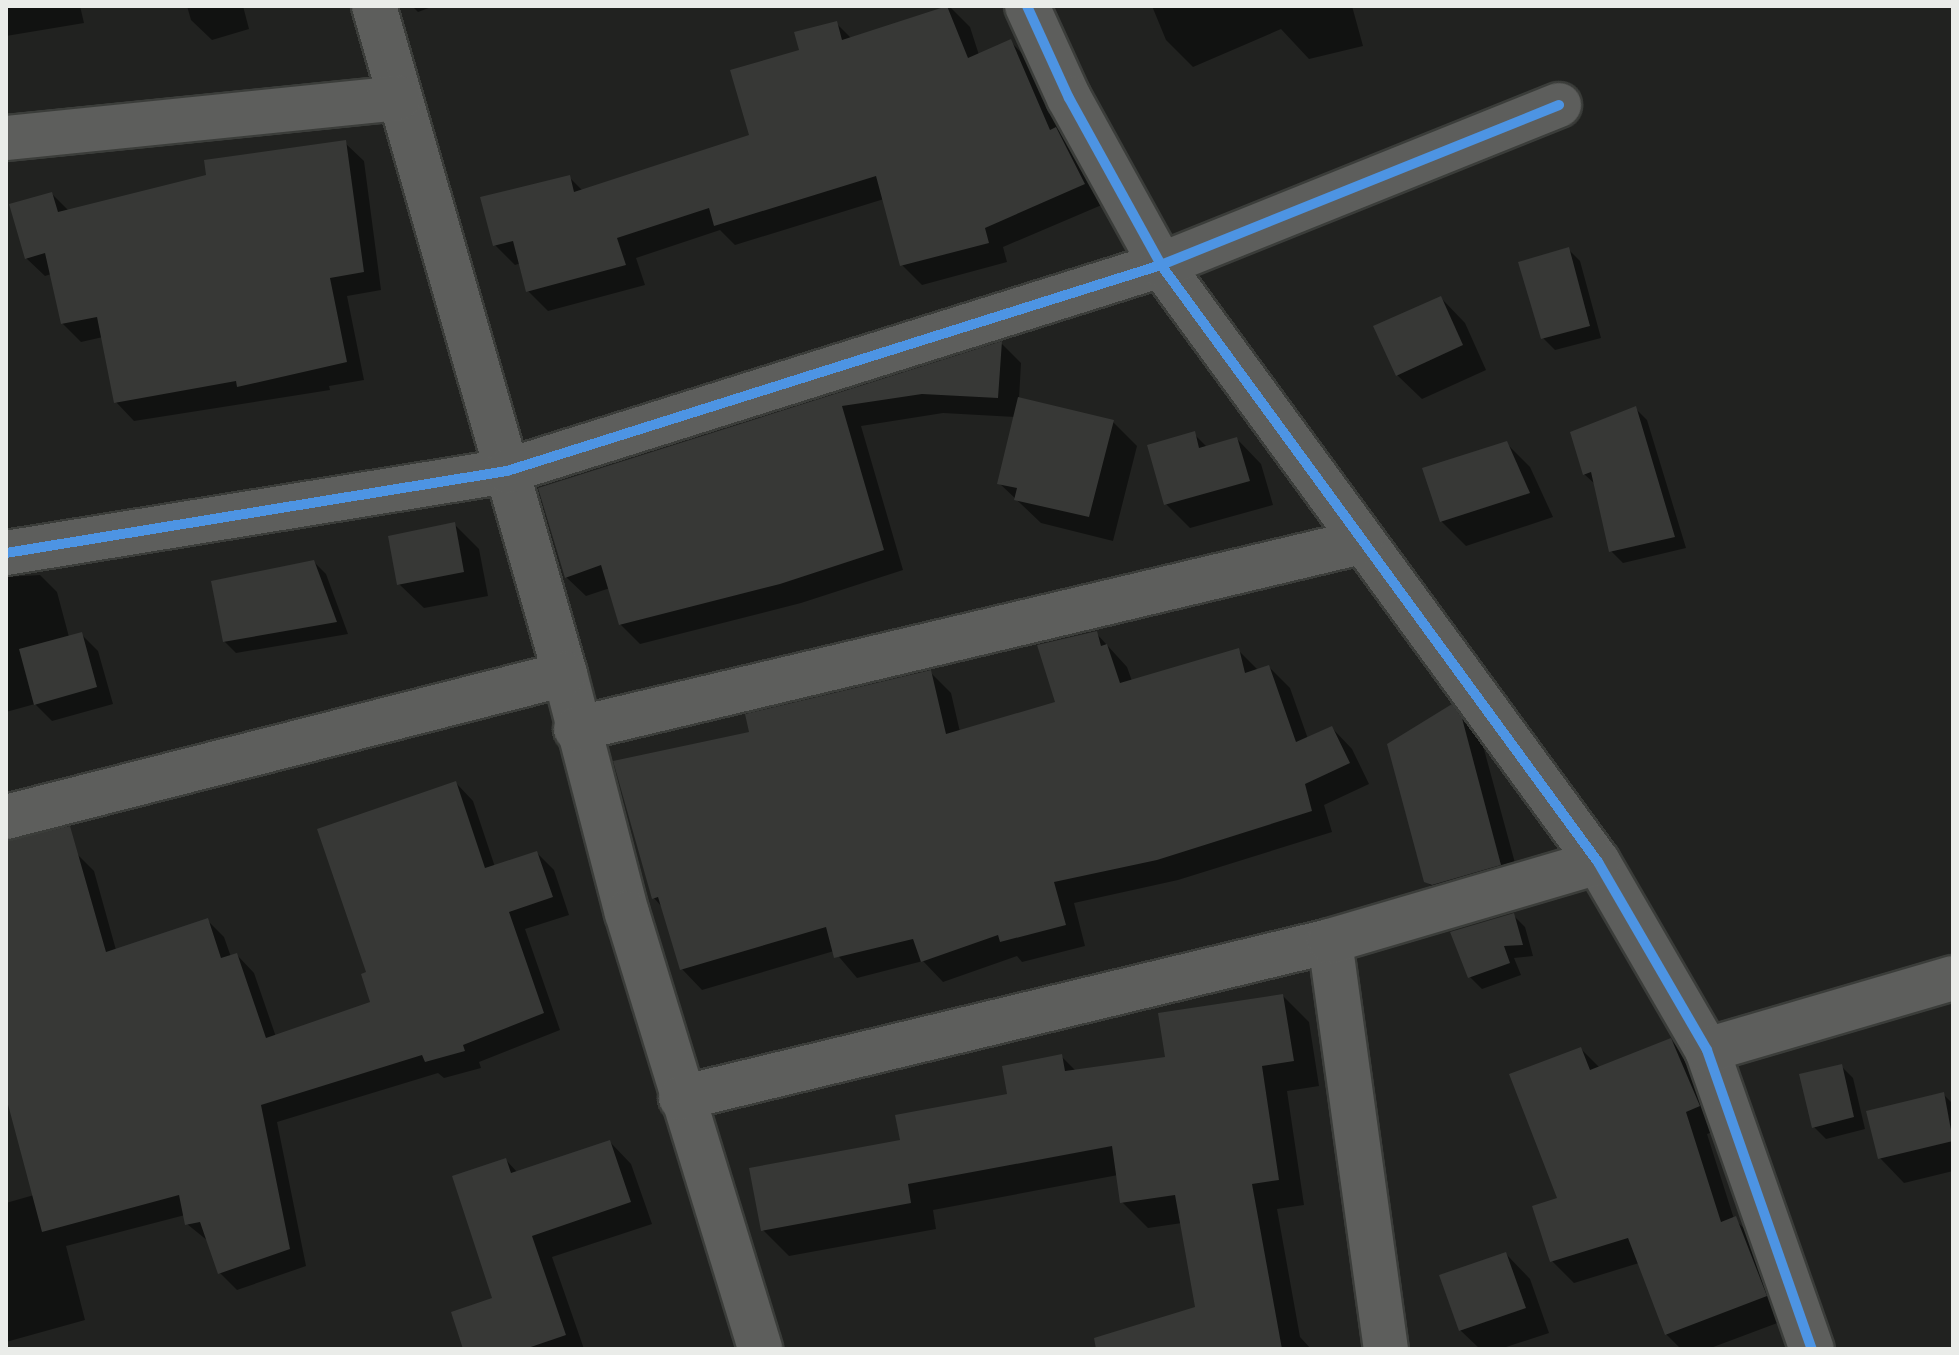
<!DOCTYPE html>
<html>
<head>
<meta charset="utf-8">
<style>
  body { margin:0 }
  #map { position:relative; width:1959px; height:1355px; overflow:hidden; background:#212220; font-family:"Nunito Sans",sans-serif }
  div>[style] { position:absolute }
  .shadow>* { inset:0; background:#0007 }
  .building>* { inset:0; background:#373836 }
  .roads { filter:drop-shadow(2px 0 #3b3d3a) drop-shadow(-2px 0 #3b3d3a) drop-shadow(0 2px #3b3d3a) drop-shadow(0 -2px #3b3d3a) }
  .street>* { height:44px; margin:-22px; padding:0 22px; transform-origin:22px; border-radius:22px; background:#5d5e5c }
  .cycleway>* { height:10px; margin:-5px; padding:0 5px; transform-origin:5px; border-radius:5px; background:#4d94e3 }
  span { translate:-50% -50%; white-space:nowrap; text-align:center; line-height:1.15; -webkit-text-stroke:7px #0b0c0b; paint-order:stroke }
  .frame { position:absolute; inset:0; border:8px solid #eaece9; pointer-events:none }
</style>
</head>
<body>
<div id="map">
  <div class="shadow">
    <div style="clip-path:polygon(6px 6px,80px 6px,84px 23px,6px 36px)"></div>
    <div style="clip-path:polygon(187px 6px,243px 6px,249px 29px,212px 40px,191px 20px)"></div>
    <div style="clip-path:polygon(412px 6px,434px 6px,418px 12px)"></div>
    <div style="clip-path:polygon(1152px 6px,1352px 6px,1363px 46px,1309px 59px,1281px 29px,1193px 67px,1166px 40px)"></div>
    <div style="clip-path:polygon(950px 7px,970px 27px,979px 55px,1011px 42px,1030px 62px,1062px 135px,1076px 149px,1104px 204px,1003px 247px,1007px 262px,922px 285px,902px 265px,884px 199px,735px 245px,720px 230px,636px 258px,645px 285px,548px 311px,528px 291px,521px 263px,515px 265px,495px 245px,569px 177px,583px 191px,752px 136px,801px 51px,836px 23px,852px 39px)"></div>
    <div style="clip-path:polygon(345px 143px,364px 161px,381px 290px,347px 296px,364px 380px,329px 386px,330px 390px,134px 421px,116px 402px,103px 337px,81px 342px,62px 323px,51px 274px,45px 276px,26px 258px,52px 194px,70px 212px)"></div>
    <div style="clip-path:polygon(1568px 249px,1580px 261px,1601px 338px,1555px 350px,1543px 338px)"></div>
    <div style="clip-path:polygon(1441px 298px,1465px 323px,1486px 370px,1422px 399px,1397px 375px)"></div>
    <div style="clip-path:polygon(1002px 344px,1021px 363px,1019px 399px,1113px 422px,1137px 446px,1113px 541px,1041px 523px,999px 483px,1015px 417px,943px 413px,861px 426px,903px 570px,801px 603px,640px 644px,620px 624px,610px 588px,586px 596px,566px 577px,540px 489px)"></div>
    <div style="clip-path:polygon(1635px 408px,1647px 420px,1686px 548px,1623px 563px,1611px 551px,1596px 485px,1584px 474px)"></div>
    <div style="clip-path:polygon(1194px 434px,1208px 448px,1237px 439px,1261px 464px,1273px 505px,1190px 528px,1166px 504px)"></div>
    <div style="clip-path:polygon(1506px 443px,1530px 467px,1553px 517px,1466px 546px,1441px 521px)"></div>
    <div style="clip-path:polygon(454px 524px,479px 549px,488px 596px,424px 608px,399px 584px)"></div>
    <div style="clip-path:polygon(314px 562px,326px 574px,348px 634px,236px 653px,224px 641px)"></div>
    <div style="clip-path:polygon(40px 575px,57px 592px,69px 637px,81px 634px,98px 651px,113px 704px,52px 721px,35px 704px,6px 712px,6px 577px)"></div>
    <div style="clip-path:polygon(1096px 633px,1127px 667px,1132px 681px,1238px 650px,1259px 671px,1269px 667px,1290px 688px,1308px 739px,1332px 728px,1352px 749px,1369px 784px,1324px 805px,1332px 832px,1178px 880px,1074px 903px,1085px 946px,1022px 962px,1017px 956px,943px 982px,923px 961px,857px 978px,834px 951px,702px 990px,682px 969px,663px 908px,653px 897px,751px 734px,930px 672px,951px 693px,960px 732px,1057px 703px)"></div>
    <div style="clip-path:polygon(1451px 707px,1482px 742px,1521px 885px,1448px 902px,1426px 881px)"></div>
    <div style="clip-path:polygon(456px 783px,473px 801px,495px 867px,537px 853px,554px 870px,569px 915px,525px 929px,560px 1030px,479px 1062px,481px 1068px,444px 1078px,438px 1073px,277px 1122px,306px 1266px,237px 1290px,220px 1273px,208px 1241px,187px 1224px,185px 1215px,66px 1246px,85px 1320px,6px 1342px,6px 1203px,34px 1195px,6px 1090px,6px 874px,77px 854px,94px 871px,116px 950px,207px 920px,224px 937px,231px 957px,237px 955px,254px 973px,276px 1037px,373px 1003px,369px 973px)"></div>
    <div style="clip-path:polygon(1513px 915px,1525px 927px,1533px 956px,1514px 958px,1521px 975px,1482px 989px,1470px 977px,1453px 933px)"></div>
    <div style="clip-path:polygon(1283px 996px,1309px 1022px,1319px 1086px,1287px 1091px,1304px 1205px,1277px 1209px,1300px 1337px,1311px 1349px,1108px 1349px,1197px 1309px,1182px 1223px,1148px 1228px,1122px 1202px,1118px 1175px,933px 1210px,936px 1229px,789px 1256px,763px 1230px,902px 1142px,1009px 1095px,1061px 1056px,1076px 1071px,1167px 1059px)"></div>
    <div style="clip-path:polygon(1671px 1040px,1693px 1063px,1721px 1129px,1707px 1134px,1734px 1219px,1758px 1241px,1788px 1319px,1708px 1349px,1681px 1349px,1666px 1334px,1639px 1263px,1574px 1283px,1552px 1261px,1581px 1049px,1600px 1068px)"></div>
    <div style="clip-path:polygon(1841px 1066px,1853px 1078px,1865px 1129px,1826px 1139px,1814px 1127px)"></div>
    <div style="clip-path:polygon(1944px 1095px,1953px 1104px,1953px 1171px,1904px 1183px,1880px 1158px)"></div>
    <div style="clip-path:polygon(610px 1142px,631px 1164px,652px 1224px,552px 1257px,584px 1349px,466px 1349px,495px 1299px,506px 1160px,518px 1173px)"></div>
    <div style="clip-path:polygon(1506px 1254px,1530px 1279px,1549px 1333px,1500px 1349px,1480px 1349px,1460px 1330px)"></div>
  </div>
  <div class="building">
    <div style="clip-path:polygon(947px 6px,968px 58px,1011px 39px,1050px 130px,1056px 127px,1085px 184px,985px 228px,989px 243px,900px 266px,876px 176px,714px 226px,709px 208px,617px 238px,626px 265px,526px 292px,513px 241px,493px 246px,480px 197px,570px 175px,574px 192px,749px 135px,730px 70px,799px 50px,794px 32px,837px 21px,842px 40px)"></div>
    <div style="clip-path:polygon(346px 140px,364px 272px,330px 278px,347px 362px,237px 387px,236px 381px,114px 403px,97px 317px,61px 324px,45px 253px,25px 259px,9px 204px,52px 192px,58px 212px,206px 175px,204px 160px)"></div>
    <div style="clip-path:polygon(1569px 247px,1590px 326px,1541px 339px,1518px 262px)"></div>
    <div style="clip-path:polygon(1441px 296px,1463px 345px,1396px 376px,1373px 326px)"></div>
    <div style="clip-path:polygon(1002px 341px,998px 398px,922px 394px,842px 406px,884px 550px,780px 584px,619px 625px,601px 565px,565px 578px,538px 488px)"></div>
    <div style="clip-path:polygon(1018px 397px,1114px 420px,1089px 517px,1014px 500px,1017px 488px,997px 484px)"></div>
    <div style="clip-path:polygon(1636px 406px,1675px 537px,1609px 552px,1591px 472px,1583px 475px,1570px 432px)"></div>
    <div style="clip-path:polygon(1195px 431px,1199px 448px,1237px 437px,1250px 481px,1164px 505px,1147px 445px)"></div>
    <div style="clip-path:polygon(1507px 441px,1530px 493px,1440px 522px,1422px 468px)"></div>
    <div style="clip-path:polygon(455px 522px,464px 572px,397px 585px,388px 536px)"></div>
    <div style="clip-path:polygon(314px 560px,337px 622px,223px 642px,211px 581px)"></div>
    <div style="clip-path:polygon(1097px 631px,1101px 646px,1107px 644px,1120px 683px,1239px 648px,1245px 673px,1269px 665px,1296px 742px,1332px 726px,1350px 763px,1305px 784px,1312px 811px,1157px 860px,1054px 882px,1066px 925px,1000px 942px,998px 935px,921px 962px,913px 939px,834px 958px,826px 927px,680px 970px,658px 897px,652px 899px,613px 761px,749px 732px,745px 714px,931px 670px,946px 734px,1055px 702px,1037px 645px)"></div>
    <div style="clip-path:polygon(82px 632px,97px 687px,34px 705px,19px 649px)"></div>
    <div style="clip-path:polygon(1452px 704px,1462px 718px,1501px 865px,1432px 885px,1424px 882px,1387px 744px)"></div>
    <div style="clip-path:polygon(456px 781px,485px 868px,537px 851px,553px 897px,509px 912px,544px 1013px,463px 1045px,465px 1051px,425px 1062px,422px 1055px,261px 1105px,290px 1249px,218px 1274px,200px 1222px,185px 1225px,179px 1195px,42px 1232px,6px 1097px,6px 841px,70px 826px,106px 952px,208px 918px,221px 958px,237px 953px,266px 1038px,370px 1002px,361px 974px,366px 972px,317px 829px)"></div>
    <div style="clip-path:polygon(1514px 913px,1523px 945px,1504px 946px,1510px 963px,1468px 978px,1450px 932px)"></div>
    <div style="clip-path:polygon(1283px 994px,1294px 1061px,1262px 1066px,1279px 1180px,1252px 1184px,1282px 1349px,1096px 1349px,1094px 1338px,1195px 1307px,1175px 1195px,1120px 1203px,1112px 1146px,908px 1184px,911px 1203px,761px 1231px,749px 1168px,900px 1140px,895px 1115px,1007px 1094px,1002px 1066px,1062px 1054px,1065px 1071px,1165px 1057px,1158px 1013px)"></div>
    <div style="clip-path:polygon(1671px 1038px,1700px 1106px,1686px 1112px,1721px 1222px,1736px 1216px,1767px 1296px,1665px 1335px,1628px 1238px,1550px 1262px,1532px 1206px,1557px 1198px,1509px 1074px,1581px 1047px,1590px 1070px)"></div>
    <div style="clip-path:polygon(1842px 1064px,1854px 1117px,1812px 1128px,1799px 1074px)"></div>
    <div style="clip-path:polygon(1944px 1092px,1953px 1141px,1878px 1159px,1866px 1111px)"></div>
    <div style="clip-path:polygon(610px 1140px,631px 1202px,532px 1236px,566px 1335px,525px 1349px,463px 1349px,451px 1312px,492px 1298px,452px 1176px,506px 1158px,511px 1173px)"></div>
    <div style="clip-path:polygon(1506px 1252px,1526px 1308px,1459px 1331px,1439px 1275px)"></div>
  </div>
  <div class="roads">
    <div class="street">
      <div style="left:374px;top:6px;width:695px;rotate:74.04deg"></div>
      <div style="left:565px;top:674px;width:247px;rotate:75.5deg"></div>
      <div style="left:627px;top:913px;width:456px;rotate:73deg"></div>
      <div style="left:1027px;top:6px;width:101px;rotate:65.5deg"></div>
      <div style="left:1069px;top:98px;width:191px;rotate:61.1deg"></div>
      <div style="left:1161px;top:265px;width:740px;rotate:53.8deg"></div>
      <div style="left:1598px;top:862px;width:217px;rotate:59.9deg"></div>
      <div style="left:1707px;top:1050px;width:317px;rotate:70.7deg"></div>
      <div style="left:6px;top:138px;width:395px;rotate:-5.8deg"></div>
      <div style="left:6px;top:553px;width:508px;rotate:-9.3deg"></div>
      <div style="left:507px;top:471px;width:686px;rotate:-17.48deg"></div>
      <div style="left:1161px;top:265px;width:429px;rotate:-21.9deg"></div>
      <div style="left:576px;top:729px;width:807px;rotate:-13.4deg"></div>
      <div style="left:6px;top:817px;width:577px;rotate:-14.35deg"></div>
      <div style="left:1330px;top:941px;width:412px;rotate:82.2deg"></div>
      <div style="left:1707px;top:1050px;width:256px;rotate:-16.3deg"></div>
      <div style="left:681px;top:1098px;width:668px;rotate:-13.6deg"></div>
      <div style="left:1330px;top:941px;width:279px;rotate:-16.4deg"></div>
    </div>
  </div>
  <div class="cycleway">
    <div style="left:1027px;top:6px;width:101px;rotate:65.5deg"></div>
    <div style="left:1069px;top:98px;width:191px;rotate:61.1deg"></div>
    <div style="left:1161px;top:265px;width:740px;rotate:53.8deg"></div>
    <div style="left:1598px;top:862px;width:217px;rotate:59.9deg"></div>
    <div style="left:1707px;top:1050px;width:317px;rotate:70.7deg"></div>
    <div style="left:6px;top:553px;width:508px;rotate:-9.3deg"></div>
    <div style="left:507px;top:471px;width:686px;rotate:-17.48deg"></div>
    <div style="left:1161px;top:265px;width:429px;rotate:-21.9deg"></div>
  </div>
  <div class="frame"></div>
</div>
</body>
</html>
